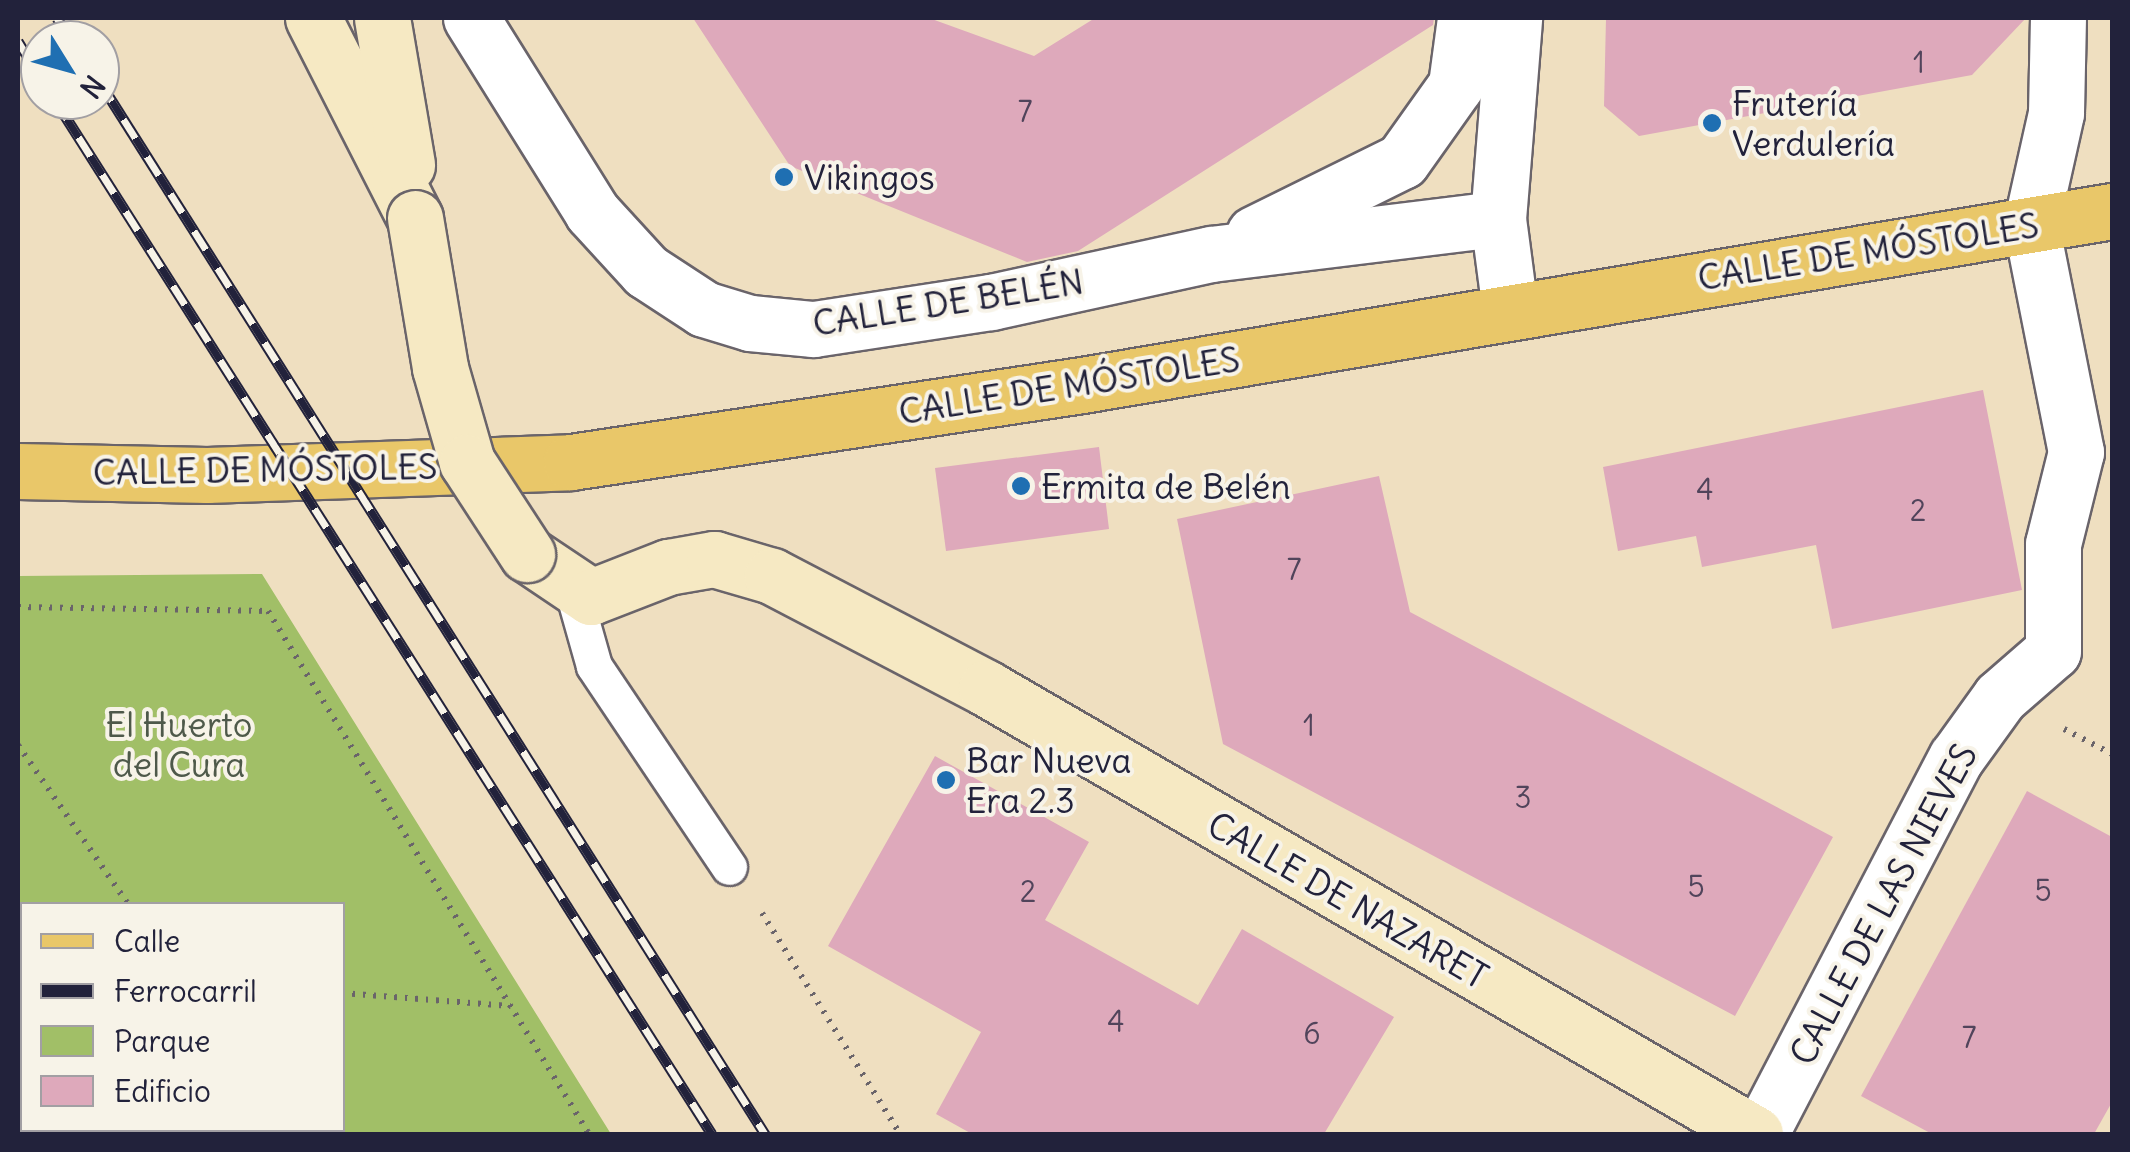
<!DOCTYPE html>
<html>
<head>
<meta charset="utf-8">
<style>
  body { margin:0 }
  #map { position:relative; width:2130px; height:1152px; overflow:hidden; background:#efdfc0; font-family:Delius,sans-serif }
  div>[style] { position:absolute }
  .green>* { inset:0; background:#a1bf67 }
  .building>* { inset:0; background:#dea9bb }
  .path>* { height:6px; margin-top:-3px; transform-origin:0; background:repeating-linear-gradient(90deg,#6a646a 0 2.5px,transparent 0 10.5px) }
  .roads { filter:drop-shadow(2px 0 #6a646a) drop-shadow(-2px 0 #6a646a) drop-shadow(0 2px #6a646a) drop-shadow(0 -2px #6a646a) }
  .lane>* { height:35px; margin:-17.5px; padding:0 17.5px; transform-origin:17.5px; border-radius:17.5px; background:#fff }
  .street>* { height:55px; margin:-27.5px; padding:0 27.5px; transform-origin:27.5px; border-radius:27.5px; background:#fff }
  .secondary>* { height:55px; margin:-27.5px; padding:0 27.5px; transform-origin:27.5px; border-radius:27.5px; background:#f6e9c3 }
  .primary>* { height:55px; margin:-27.5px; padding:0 27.5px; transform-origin:27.5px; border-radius:27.5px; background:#e9c769 }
  .rail>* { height:11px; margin-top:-5.5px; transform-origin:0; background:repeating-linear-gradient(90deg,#f7f3e8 0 22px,#22223b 0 44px); box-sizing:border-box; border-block:2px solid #22223b }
  .bridges { filter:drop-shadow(2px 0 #6a646a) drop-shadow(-2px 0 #6a646a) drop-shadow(0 2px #6a646a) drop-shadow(0 -2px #6a646a) }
  .secondary-bridge>* { height:55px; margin:-27.5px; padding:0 27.5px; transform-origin:27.5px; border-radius:27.5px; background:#f6e9c3 }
  .dots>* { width:28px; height:28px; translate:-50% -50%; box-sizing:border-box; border:5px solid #f7f3e8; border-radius:50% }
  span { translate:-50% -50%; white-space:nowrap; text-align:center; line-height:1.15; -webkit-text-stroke:8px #f7f3e8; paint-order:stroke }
  .number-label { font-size:30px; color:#51445b }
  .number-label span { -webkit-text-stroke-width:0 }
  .poi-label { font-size:35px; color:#22223b }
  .left { translate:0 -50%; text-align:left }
  .street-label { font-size:35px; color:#22223b }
  .park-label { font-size:35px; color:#4e594a }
  .frame { position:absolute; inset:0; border:20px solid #22223b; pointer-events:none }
  .legend { position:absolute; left:20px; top:902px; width:325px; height:230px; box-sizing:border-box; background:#f7f3e8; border:2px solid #a29fa3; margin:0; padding:12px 18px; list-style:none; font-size:30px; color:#22223b }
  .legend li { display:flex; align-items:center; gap:20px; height:50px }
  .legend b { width:50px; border:2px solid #a29fa3 }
  .north { position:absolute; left:20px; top:20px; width:100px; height:100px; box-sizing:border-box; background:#f7f3e8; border:2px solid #a29fa3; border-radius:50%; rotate:127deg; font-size:28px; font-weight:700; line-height:40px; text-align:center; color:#22223b }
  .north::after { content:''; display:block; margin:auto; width:35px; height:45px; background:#1f6fb2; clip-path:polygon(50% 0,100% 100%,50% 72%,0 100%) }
</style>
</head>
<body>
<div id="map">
  <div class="green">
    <div style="clip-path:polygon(evenodd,262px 574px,611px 1134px,18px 1134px,18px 576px,262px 574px,22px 904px,342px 904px,342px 1130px,22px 1130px,22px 904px)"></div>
  </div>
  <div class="building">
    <div style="clip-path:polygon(693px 18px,929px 18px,1034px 56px,1095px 18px,1434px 18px,1433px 25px,1078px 251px,1027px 262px,790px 166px)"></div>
    <div style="clip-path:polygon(1606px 18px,2026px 18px,1972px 75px,1639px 136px,1604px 106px)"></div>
    <div style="clip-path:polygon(1983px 390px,2022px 590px,1832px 629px,1816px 545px,1702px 567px,1696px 536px,1618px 551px,1603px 467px)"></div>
    <div style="clip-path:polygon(1099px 447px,1109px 529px,946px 551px,935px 468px)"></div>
    <div style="clip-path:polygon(1379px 476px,1410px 612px,1833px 837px,1735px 1016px,1223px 744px,1177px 519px)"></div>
    <div style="clip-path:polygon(935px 756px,1089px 842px,1045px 920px,1198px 1005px,1242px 929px,1394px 1017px,1324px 1134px,972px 1134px,936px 1114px,981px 1032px,828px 946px)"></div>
    <div style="clip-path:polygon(2027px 791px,2112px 837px,2112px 1102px,2094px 1134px,1932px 1134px,1861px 1096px)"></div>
  </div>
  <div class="path">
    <div style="left:18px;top:607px;width:250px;rotate:0.9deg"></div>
    <div style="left:268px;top:611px;width:614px;rotate:58.46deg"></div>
    <div style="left:2064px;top:729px;width:54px;rotate:27.5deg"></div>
    <div style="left:18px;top:745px;width:193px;rotate:55.3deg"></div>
    <div style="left:762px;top:913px;width:261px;rotate:58deg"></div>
    <div style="left:342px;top:993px;width:169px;rotate:4.4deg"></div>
  </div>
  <div class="roads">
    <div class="lane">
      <div style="left:572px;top:588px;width:81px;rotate:74.2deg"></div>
      <div style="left:594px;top:666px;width:242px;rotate:56.1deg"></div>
    </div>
    <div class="street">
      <div style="left:471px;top:18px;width:229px;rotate:58deg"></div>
      <div style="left:592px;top:212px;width:80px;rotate:47.5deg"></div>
      <div style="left:646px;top:271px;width:69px;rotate:33.2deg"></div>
      <div style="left:704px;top:309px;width:48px;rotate:16.9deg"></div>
      <div style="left:750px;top:323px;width:64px;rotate:5.4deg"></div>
      <div style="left:814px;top:329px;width:179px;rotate:-8.7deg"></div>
      <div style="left:991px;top:302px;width:225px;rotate:-12.3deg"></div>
      <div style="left:1211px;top:254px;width:289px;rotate:-7deg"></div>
      <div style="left:1254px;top:234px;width:165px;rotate:-26.3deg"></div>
      <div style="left:1402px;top:161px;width:93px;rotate:-54.6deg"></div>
      <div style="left:1456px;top:85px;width:68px;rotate:-82.3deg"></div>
      <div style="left:1510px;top:310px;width:92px;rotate:-97.5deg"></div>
      <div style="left:1498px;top:219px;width:202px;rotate:-85.4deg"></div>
      <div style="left:1760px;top:1134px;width:424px;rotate:-62.5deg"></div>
      <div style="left:1956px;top:758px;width:75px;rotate:-54.2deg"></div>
      <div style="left:2000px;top:697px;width:70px;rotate:-41deg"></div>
      <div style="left:2053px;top:651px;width:107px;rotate:-90deg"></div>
      <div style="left:2053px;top:544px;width:95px;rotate:-76deg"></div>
      <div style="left:2076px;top:452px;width:231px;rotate:-101.2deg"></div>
      <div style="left:2031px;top:225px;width:115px;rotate:-77.4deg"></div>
      <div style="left:2056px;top:113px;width:95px;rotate:-88.8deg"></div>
    </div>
    <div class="secondary">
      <div style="left:313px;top:18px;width:225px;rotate:63deg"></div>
      <div style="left:382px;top:18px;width:149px;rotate:80.3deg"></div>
      <div style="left:527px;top:554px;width:77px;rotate:33.9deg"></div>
      <div style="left:591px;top:597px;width:83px;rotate:-21.3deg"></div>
      <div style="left:668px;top:567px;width:47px;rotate:-9.9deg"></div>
      <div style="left:714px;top:559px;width:60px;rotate:16.3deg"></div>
      <div style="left:772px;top:576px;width:242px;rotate:27.6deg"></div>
      <div style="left:986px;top:688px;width:889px;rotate:30.11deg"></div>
    </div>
    <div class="primary">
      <div style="left:18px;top:471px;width:189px;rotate:1.2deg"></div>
      <div style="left:207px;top:475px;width:364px;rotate:-2deg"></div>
      <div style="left:571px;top:462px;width:517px;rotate:-8.57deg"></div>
      <div style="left:1082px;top:385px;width:1045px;rotate:-9.59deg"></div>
    </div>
  </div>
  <div class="rail">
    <div style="left:57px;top:18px;width:27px;rotate:56deg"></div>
    <div style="left:18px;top:41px;width:42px;rotate:58.6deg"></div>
    <div style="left:100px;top:82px;width:1245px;rotate:57.7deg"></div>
    <div style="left:55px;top:100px;width:1225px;rotate:57.57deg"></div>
  </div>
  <div class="bridges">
    <div class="secondary-bridge">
      <div style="left:415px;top:218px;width:152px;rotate:80.5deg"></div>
      <div style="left:440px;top:368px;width:98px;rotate:74deg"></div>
      <div style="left:467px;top:462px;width:110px;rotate:56.9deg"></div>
    </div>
  </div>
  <div class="dots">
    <div style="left:1712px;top:123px;background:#1f6fb2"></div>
    <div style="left:784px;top:177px;background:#1f6fb2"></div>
    <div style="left:1021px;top:486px;background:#1f6fb2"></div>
    <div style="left:946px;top:780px;background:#1f6fb2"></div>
  </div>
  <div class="number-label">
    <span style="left:1919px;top:62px">1</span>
    <span style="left:1025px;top:111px">7</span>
    <span style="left:1705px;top:489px">4</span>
    <span style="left:1918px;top:510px">2</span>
    <span style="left:1294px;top:569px">7</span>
    <span style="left:1309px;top:725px">1</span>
    <span style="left:1523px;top:797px">3</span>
    <span style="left:1696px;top:886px">5</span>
    <span style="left:2043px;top:890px">5</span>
    <span style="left:1028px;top:891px">2</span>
    <span style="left:1116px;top:1021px">4</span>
    <span style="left:1312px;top:1033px">6</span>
    <span style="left:1969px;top:1037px">7</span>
  </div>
  <div class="poi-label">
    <span class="left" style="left:1732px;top:123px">Frutería<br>Verdulería</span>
    <span class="left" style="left:804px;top:177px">Vikingos</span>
    <span class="left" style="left:1041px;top:486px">Ermita de Belén</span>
    <span class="left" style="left:966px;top:780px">Bar Nueva<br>Era 2.3</span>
  </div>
  <div class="street-label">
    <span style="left:1868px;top:251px;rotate:-9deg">CALLE DE MÓSTOLES</span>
    <span style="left:948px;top:302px;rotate:-9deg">CALLE DE BELÉN</span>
    <span style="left:1069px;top:385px;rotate:-9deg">CALLE DE MÓSTOLES</span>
    <span style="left:265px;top:469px;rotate:-1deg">CALLE DE MÓSTOLES</span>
    <span style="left:1348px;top:900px;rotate:30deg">CALLE DE NAZARET</span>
    <span style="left:1883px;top:904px;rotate:-62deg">CALLE DE LAS NIEVES</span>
  </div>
  <div class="park-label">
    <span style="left:179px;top:744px">El Huerto<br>del Cura</span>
  </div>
  <div class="frame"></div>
  <ul class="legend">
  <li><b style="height:12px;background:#e9c769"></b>Calle</li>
  <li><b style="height:12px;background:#22223b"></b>Ferrocarril</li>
  <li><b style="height:28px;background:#a1bf67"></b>Parque</li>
  <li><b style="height:28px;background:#dea9bb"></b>Edificio</li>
  </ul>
  <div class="north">N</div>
</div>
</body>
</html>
